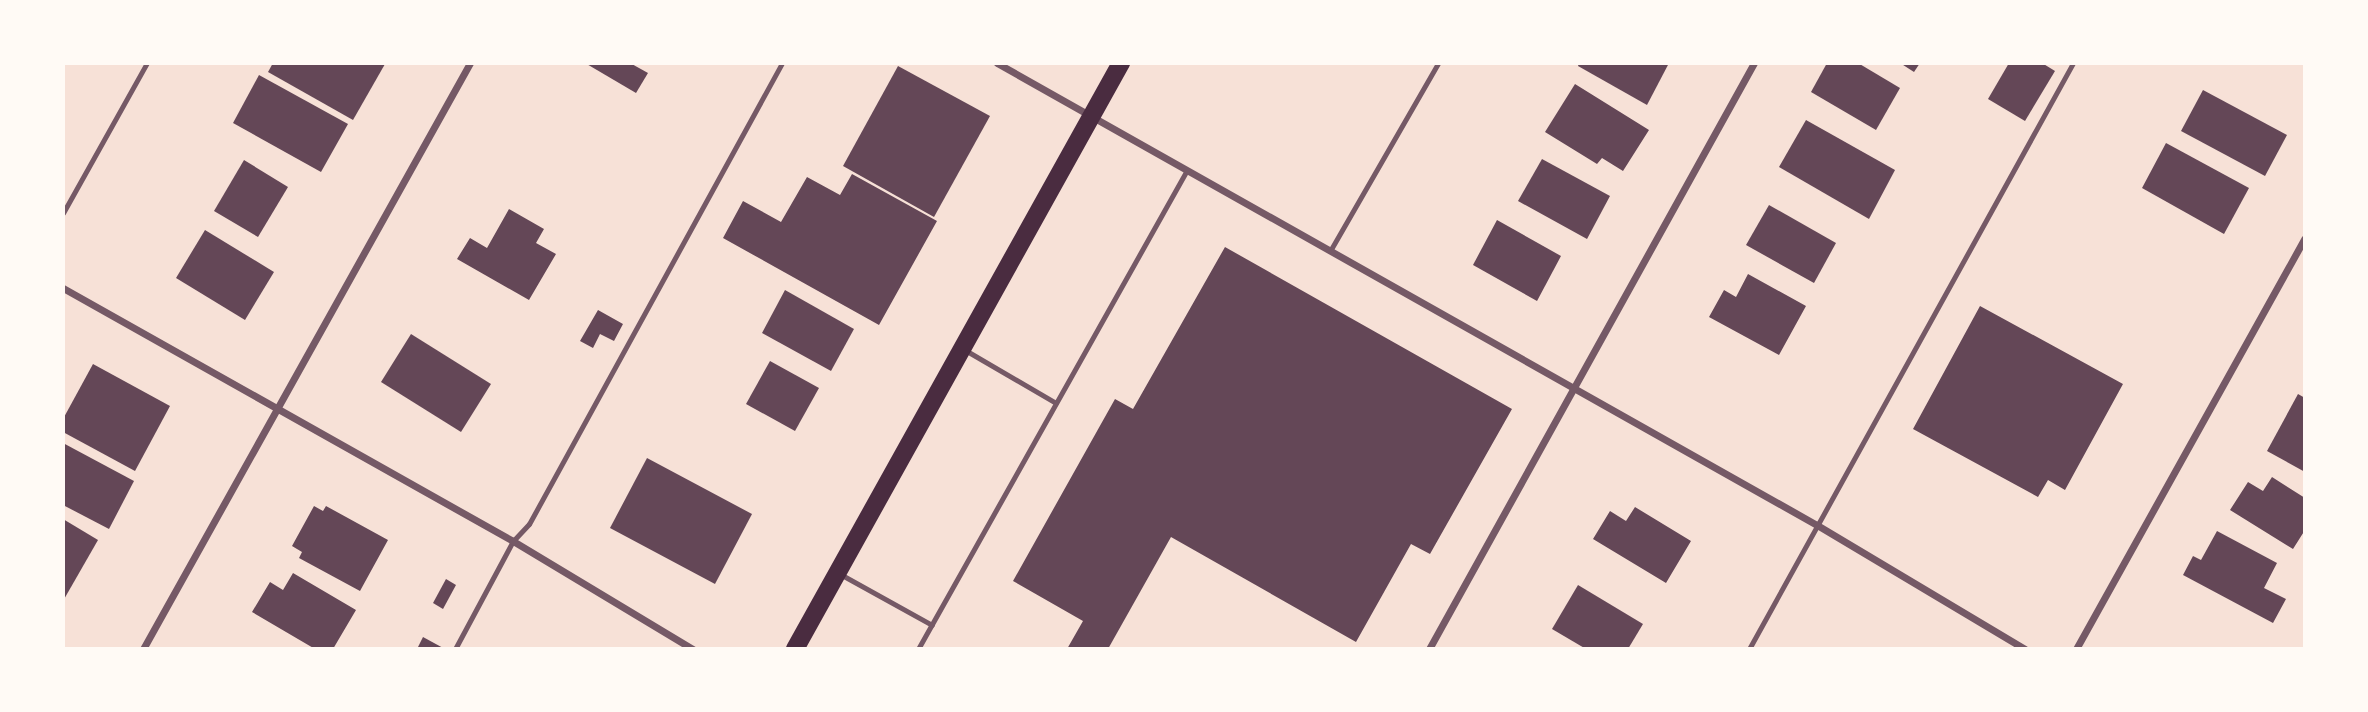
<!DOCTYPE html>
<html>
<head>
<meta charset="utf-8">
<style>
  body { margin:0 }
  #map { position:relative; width:2368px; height:712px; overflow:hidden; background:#f7e1d7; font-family:"Noto Sans",sans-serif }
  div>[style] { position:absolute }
  .building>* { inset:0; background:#644757 }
  .service>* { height:5px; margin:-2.5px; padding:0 2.5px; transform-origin:2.5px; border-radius:2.5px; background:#755966 }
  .minor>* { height:7px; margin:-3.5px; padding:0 3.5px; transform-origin:3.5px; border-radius:3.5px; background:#755966 }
  .primary>* { height:18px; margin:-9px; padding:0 9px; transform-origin:9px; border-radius:9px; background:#4a2c40 }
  span { translate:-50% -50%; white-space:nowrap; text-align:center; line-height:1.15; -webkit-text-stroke:7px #fffaf5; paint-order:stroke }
  .frame { position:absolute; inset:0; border:65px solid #fffaf5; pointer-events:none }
</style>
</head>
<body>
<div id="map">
  <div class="building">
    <div style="clip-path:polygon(273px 63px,383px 63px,385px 64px,353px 120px,268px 72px)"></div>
    <div style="clip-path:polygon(585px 63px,630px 63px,648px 73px,636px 93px)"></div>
    <div style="clip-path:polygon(1579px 63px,1669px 63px,1647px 105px,1578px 66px)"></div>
    <div style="clip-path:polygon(1827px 63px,1858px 63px,1900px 88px,1876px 130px,1811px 92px)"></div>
    <div style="clip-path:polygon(1900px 63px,1920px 63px,1914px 72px)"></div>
    <div style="clip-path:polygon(2009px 63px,2042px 63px,2055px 71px,2025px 121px,1988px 99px)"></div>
    <div style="clip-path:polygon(898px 66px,990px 116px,934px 217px,843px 166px)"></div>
    <div style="clip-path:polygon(259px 75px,348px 124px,321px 172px,233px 123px)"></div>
    <div style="clip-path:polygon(1575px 84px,1649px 130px,1623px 171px,1602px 158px,1597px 164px,1545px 132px)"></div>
    <div style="clip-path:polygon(2203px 90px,2287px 135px,2265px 176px,2181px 131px)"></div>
    <div style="clip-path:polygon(1806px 120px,1895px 170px,1869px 219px,1779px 167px)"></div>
    <div style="clip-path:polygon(2166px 143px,2249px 188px,2224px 234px,2142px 188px)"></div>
    <div style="clip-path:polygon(1542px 159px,1610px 196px,1587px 239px,1518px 201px)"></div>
    <div style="clip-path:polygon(244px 160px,288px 187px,258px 237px,214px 211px)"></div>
    <div style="clip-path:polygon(852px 174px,937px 221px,879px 325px,723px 238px,743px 201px,781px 222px,807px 177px,840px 195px)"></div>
    <div style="clip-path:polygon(1769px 205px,1836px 243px,1814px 283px,1746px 245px)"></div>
    <div style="clip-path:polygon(509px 209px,544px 229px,536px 243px,556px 254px,529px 300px,457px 259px,470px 238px,487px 248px)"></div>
    <div style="clip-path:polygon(1497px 220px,1561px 256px,1537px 301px,1473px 265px)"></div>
    <div style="clip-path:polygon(205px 230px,274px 272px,245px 320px,176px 278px)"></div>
    <div style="clip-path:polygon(1225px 247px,1512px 409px,1430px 554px,1411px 544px,1356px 642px,1171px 537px,1108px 649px,1067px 649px,1083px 621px,1013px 581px,1115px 399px,1133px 409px)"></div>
    <div style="clip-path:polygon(1748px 274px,1806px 306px,1779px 355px,1709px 317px,1724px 290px,1736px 297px)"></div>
    <div style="clip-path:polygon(785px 290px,854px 329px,831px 371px,762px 333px)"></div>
    <div style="clip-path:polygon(1980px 306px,2123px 384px,2065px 490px,2048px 480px,2038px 497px,1913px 429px)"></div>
    <div style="clip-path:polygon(598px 310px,623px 324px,614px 341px,600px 334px,593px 348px,580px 341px)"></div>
    <div style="clip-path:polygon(411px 334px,491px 384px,461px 432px,381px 382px)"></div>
    <div style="clip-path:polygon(770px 361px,819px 388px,795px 431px,746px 404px)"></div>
    <div style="clip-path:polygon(93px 364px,170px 406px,135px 471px,63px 432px,63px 419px)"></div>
    <div style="clip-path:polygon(2298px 394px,2305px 398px,2305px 472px,2267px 451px)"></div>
    <div style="clip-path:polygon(63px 443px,134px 481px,109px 529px,63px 505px)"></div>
    <div style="clip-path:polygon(647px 458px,752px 514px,715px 584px,610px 528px)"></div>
    <div style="clip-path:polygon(2272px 477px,2305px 498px,2305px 530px,2293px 549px,2230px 510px,2248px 482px,2263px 491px)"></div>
    <div style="clip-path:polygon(314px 506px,323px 511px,326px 506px,388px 540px,360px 591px,299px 558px,302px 552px,292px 546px)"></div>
    <div style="clip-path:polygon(1635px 507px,1691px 541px,1666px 583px,1593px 539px,1610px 511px,1626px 521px)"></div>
    <div style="clip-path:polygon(63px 519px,98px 540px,63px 601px)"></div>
    <div style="clip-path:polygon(2217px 531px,2277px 563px,2264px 588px,2286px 599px,2273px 623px,2183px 575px,2193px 556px,2201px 560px)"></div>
    <div style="clip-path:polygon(293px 573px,356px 610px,333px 649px,315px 649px,252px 612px,270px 582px,283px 590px)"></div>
    <div style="clip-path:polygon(446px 579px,456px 585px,443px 609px,433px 603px)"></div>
    <div style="clip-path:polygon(1578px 585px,1643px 624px,1628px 649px,1586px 649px,1552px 629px)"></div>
    <div style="clip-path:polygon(423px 637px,445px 649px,417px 649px)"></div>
  </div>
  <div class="service">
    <div style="left:63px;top:213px;width:172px;rotate:-60.8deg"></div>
    <div style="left:1330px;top:251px;width:217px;rotate:-60.1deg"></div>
    <div style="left:965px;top:350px;width:105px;rotate:30.2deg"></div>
    <div style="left:840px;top:574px;width:105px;rotate:29deg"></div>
    <div style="left:455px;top:649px;width:123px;rotate:-61.8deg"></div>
    <div style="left:513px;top:541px;width:23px;rotate:-47deg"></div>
    <div style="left:529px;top:524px;width:526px;rotate:-61.24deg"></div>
    <div style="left:918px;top:649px;width:549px;rotate:-60.68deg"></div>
    <div style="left:1749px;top:649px;width:670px;rotate:-61.06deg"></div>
  </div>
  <div class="minor">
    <div style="left:997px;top:63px;width:941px;rotate:29.4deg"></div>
    <div style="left:1817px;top:525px;width:242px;rotate:30.8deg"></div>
    <div style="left:63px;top:288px;width:516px;rotate:29.35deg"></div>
    <div style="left:513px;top:541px;width:210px;rotate:31deg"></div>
    <div style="left:143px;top:649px;width:671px;rotate:-60.84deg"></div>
    <div style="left:1429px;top:649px;width:670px;rotate:-60.99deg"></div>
    <div style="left:2076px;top:649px;width:470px;rotate:-60.9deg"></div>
  </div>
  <div class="primary">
    <div style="left:795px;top:649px;width:671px;rotate:-60.91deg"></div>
  </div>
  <div class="frame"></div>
</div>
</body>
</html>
